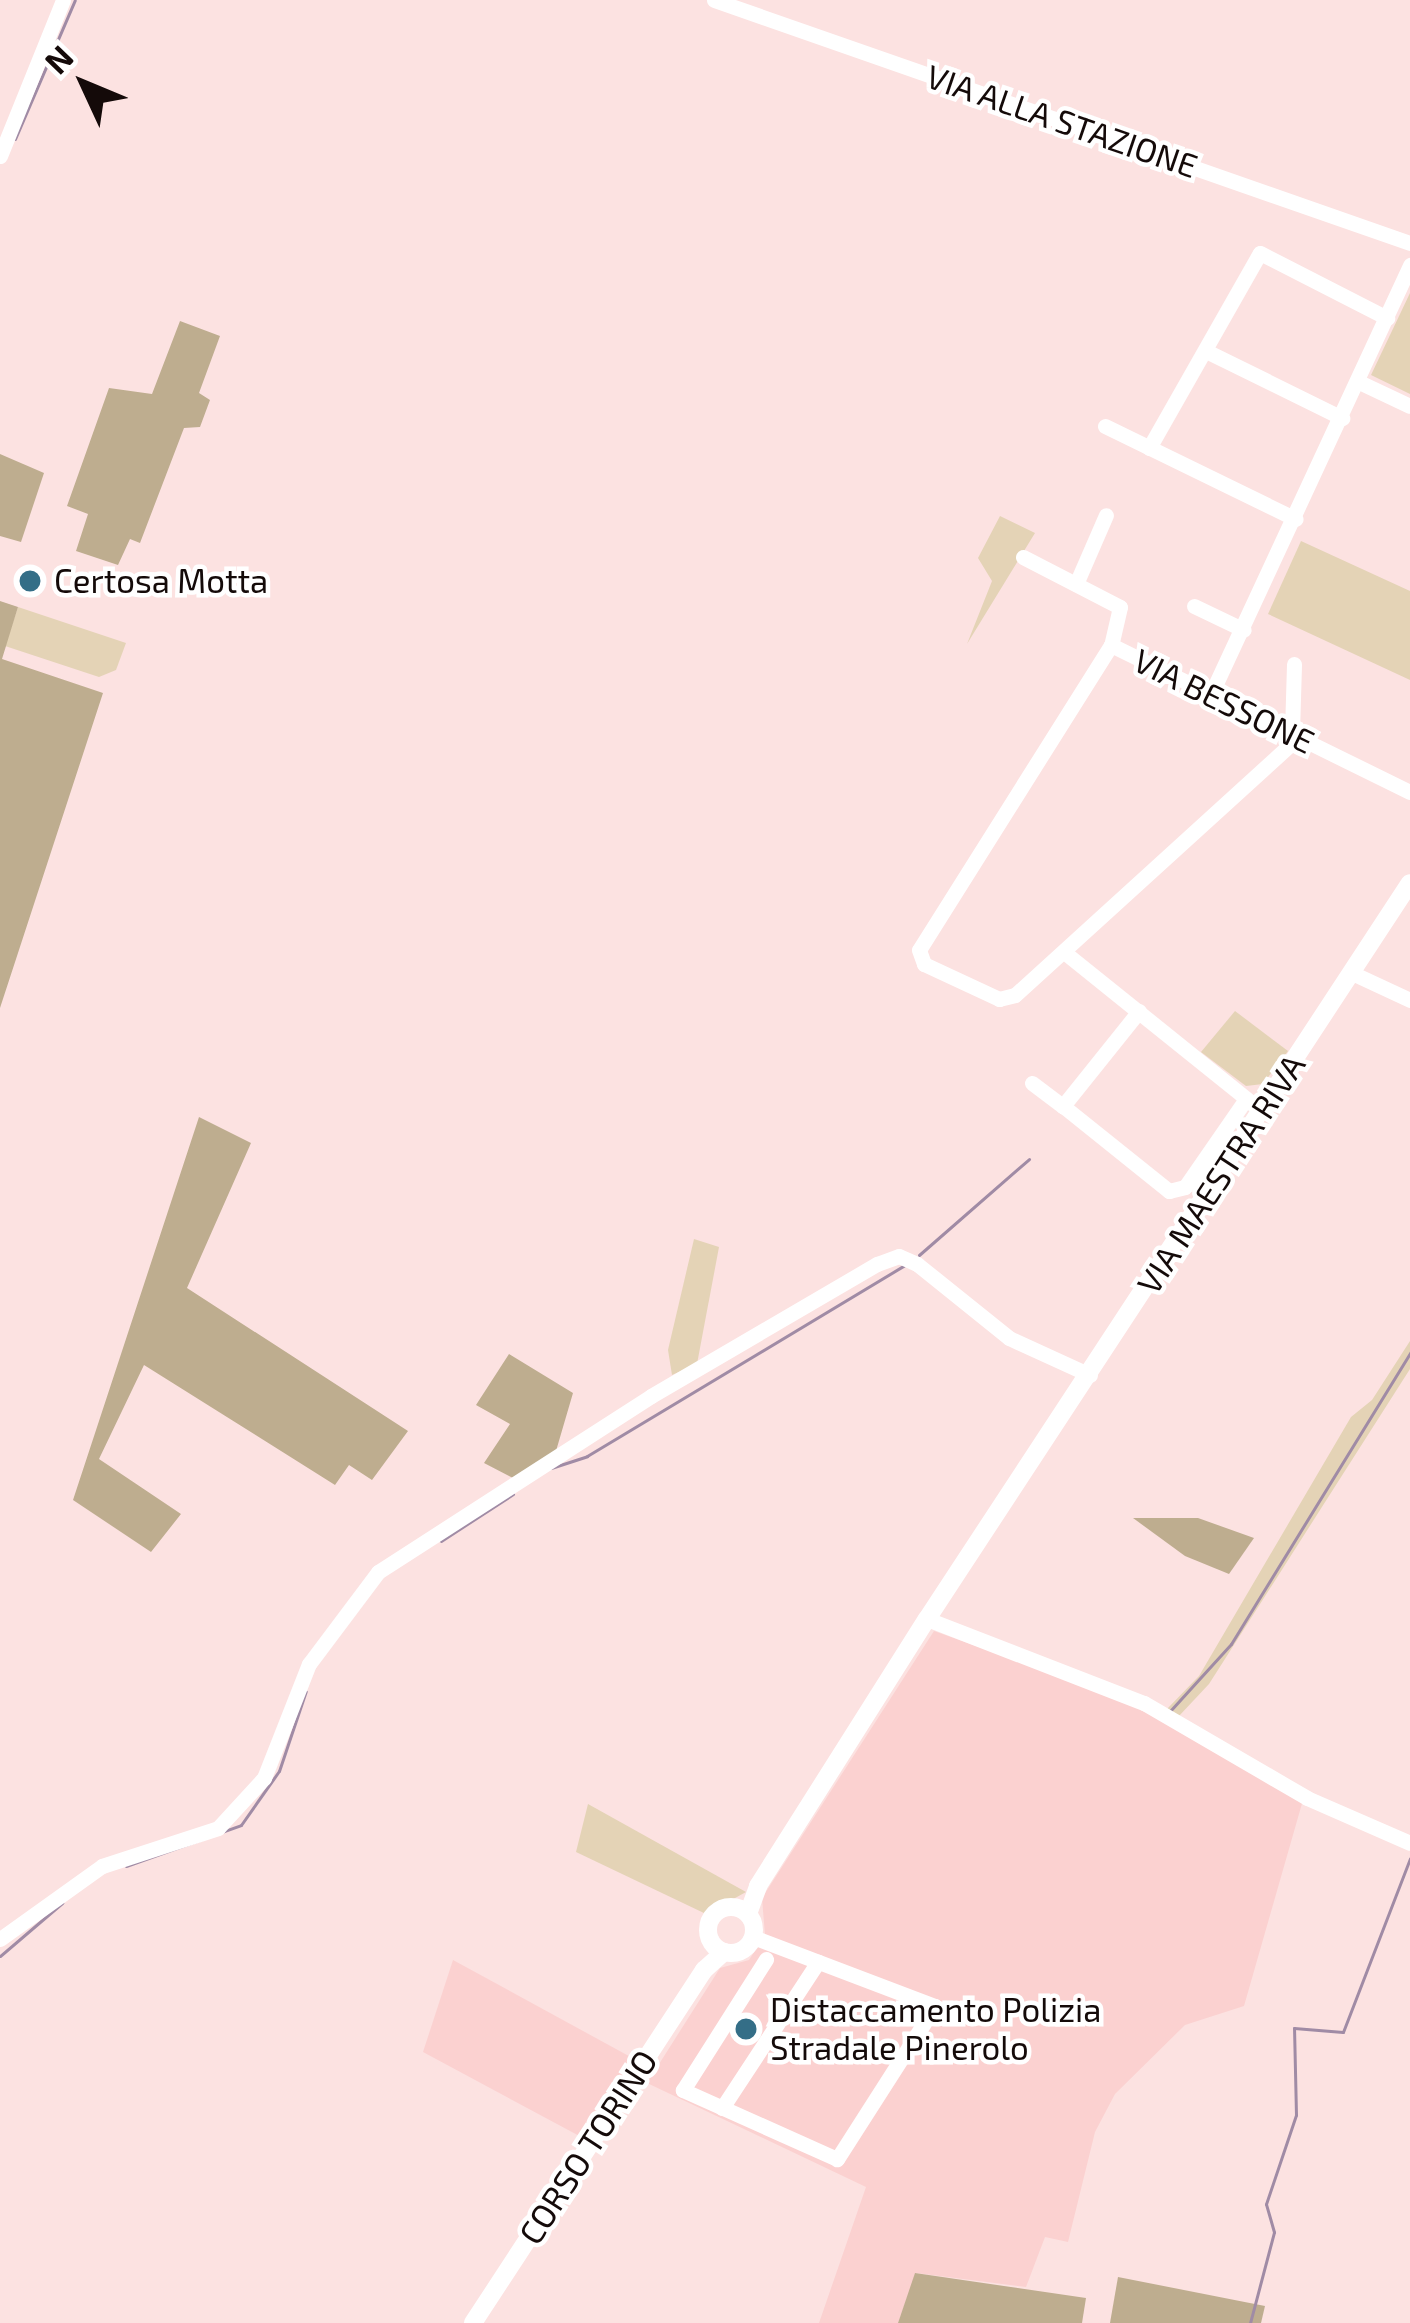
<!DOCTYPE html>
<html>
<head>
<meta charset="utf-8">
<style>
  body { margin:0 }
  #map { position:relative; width:1410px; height:2323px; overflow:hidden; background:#fce2e1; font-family:"Exo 2",sans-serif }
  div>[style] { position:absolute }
  .built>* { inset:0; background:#fbd1d0 }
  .green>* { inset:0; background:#e4d3b6 }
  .forest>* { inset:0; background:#bead8f }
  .stream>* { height:3px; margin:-1.5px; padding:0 1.5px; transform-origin:1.5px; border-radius:1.5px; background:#a08ba5 }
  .minor>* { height:15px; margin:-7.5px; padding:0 7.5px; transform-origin:7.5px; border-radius:7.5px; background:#fff }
  .major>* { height:18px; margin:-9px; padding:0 9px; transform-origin:9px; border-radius:9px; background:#fff }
  .major>.ring { margin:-9px; padding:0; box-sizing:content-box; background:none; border:18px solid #fff; border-radius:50% }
  .dots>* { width:33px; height:33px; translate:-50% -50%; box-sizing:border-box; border:6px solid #fff; border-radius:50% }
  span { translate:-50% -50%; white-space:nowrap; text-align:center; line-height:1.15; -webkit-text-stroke:9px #fff; paint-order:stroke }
  .street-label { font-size:33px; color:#140a09 }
  .poi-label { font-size:33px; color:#140a09 }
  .left { translate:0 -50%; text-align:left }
  .north { position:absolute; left:24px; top:24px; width:120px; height:120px; -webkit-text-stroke:9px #fff; paint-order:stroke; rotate:314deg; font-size:33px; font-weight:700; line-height:48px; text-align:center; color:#140a09 }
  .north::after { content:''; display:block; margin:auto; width:42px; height:54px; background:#140a09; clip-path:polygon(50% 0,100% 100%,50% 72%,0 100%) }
</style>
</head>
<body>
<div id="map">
  <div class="built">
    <div style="clip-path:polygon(934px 1631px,1139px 1704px,1303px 1800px,1244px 2006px,1185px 2025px,1115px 2094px,1095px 2132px,1068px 2242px,1045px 2237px,1026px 2287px,916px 2273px,898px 2323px,819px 2323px,866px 2187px,647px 2083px,720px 1968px,749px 1960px,765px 1935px,762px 1898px)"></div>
    <div style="clip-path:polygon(453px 1960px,638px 2061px,585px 2139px,423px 2052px)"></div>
  </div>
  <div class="green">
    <div style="clip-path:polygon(1410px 293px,1410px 394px,1371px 375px)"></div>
    <div style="clip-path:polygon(1000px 516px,1035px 533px,967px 644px,992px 581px,978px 558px)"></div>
    <div style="clip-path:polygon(1301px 541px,1410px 591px,1410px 680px,1268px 614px)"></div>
    <div style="clip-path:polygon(18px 607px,126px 643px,116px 670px,99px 677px,5px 646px)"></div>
    <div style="clip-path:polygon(1235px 1011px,1288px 1051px,1263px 1084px,1246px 1086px,1201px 1052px)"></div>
    <div style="clip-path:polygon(694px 1239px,719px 1247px,697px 1364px,672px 1375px,668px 1350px)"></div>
    <div style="clip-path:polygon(1410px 1341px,1410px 1369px,1209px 1684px,1179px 1716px,1167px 1709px,1199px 1676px,1351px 1417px,1372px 1400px)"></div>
    <div style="clip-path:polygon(588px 1804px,746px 1892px,706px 1914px,576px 1852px)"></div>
  </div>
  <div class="forest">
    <div style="clip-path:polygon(180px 321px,220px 336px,199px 393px,210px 400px,200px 427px,184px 428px,140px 543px,130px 539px,118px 565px,76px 551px,88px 514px,67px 506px,109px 388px,152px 394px)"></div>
    <div style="clip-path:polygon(0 454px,44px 473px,21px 542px,0 536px)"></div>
    <div style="clip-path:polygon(0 601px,18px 607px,2px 659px,103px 693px,0 1008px)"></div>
    <div style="clip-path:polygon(199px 1117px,251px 1143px,187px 1288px,408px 1431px,372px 1480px,349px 1465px,335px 1485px,144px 1365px,99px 1459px,181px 1514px,151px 1552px,73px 1500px)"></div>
    <div style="clip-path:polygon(509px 1354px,573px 1393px,556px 1451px,513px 1478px,484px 1463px,510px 1424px,476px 1405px)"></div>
    <div style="clip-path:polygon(1133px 1518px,1198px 1518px,1254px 1538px,1229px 1574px,1185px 1556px)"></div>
    <div style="clip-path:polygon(915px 2273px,1086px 2298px,1082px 2323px,898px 2323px)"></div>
    <div style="clip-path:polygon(1118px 2277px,1265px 2306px,1261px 2323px,1110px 2323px)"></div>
  </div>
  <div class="stream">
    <div style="left:15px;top:139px;width:151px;rotate:-66.7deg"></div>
    <div style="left:919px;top:1255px;width:146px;rotate:-41.1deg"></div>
    <div style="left:551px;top:1468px;width:38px;rotate:-18deg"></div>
    <div style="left:587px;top:1456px;width:372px;rotate:-31deg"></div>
    <div style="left:441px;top:1541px;width:86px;rotate:-33.1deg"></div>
    <div style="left:1170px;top:1711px;width:91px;rotate:-47.7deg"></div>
    <div style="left:1231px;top:1644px;width:342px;rotate:-58.4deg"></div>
    <div style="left:126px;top:1866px;width:122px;rotate:-19.6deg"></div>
    <div style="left:241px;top:1825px;width:66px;rotate:-54.9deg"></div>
    <div style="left:279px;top:1771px;width:84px;rotate:-71.4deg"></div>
    <div style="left:0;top:1956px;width:82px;rotate:-40.5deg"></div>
    <div style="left:1250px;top:2323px;width:94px;rotate:-75.2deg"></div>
    <div style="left:1274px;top:2232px;width:29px;rotate:-106deg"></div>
    <div style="left:1266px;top:2204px;width:94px;rotate:-71.4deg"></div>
    <div style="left:1296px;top:2115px;width:87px;rotate:-91.3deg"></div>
    <div style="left:1294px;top:2028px;width:49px;rotate:4.7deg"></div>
    <div style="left:1343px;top:2032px;width:186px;rotate:-68.9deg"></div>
  </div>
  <div class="minor">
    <div style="left:714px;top:0;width:737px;rotate:19.25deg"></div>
    <div style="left:0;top:156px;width:168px;rotate:-68deg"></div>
    <div style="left:1206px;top:351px;width:152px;rotate:26.2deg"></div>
    <div style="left:1359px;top:382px;width:56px;rotate:25.2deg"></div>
    <div style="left:1105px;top:426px;width:212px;rotate:26deg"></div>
    <div style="left:1149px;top:448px;width:224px;rotate:-60.4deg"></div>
    <div style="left:1260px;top:253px;width:143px;rotate:27.1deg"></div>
    <div style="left:1023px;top:557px;width:109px;rotate:27.3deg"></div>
    <div style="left:1120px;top:607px;width:39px;rotate:103deg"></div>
    <div style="left:1111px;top:645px;width:333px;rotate:26.2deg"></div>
    <div style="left:1076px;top:584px;width:75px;rotate:-66.5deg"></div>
    <div style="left:1194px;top:606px;width:55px;rotate:25.6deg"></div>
    <div style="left:1111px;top:645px;width:360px;rotate:122.2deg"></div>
    <div style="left:919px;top:950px;width:15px;rotate:70deg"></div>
    <div style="left:924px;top:964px;width:83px;rotate:25deg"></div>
    <div style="left:999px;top:999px;width:16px;rotate:-14deg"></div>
    <div style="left:1015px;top:995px;width:384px;rotate:-42.3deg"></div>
    <div style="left:1212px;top:692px;width:471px;rotate:-65.1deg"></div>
    <div style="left:1292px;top:732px;width:68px;rotate:-88.3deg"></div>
    <div style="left:1064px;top:952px;width:243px;rotate:38.8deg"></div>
    <div style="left:1352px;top:973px;width:64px;rotate:25deg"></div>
    <div style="left:1139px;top:1011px;width:122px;rotate:128.7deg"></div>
    <div style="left:1063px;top:1106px;width:136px;rotate:38.7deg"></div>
    <div style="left:1169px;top:1191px;width:16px;rotate:-14deg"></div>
    <div style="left:1185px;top:1187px;width:107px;rotate:-55.3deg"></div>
    <div style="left:1032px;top:1083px;width:39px;rotate:37deg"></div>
    <div style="left:927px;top:1619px;width:233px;rotate:21.2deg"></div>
    <div style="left:1144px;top:1703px;width:189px;rotate:30.2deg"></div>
    <div style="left:1307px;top:1798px;width:112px;rotate:23.6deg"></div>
    <div style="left:753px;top:1937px;width:195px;rotate:20.8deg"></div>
    <div style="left:935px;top:2006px;width:182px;rotate:122.6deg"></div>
    <div style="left:837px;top:2159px;width:169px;rotate:-155.9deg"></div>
    <div style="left:683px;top:2090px;width:155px;rotate:-57.6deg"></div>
    <div style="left:0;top:1939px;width:125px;rotate:-35.6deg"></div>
    <div style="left:102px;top:1866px;width:122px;rotate:-18.1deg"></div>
    <div style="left:218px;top:1828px;width:68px;rotate:-47.4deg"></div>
    <div style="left:264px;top:1778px;width:123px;rotate:-68.5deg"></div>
    <div style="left:309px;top:1664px;width:115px;rotate:-53.1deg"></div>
    <div style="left:378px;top:1572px;width:325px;rotate:-32.8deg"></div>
    <div style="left:651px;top:1396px;width:262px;rotate:-30.3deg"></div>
    <div style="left:877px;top:1264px;width:23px;rotate:-20deg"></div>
    <div style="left:899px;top:1256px;width:20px;rotate:24deg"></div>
    <div style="left:917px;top:1264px;width:118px;rotate:38.8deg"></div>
    <div style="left:1009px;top:1338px;width:89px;rotate:24.6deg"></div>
    <div style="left:722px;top:2108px;width:175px;rotate:-56.7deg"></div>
  </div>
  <div class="major">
    <div class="ring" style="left:708px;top:1907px;width:28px;height:28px"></div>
    <div style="left:748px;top:1914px;width:30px;rotate:-70deg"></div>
    <div style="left:758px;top:1886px;width:316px;rotate:-57.7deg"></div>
    <div style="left:927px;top:1619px;width:880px;rotate:-56.73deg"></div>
    <div style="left:473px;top:2323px;width:422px;rotate:-56.8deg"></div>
    <div style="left:704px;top:1970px;width:27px;rotate:-42deg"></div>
  </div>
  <div class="dots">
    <div style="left:30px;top:581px;background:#346e87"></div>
    <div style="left:746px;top:2029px;background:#346e87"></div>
  </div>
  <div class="street-label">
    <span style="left:1062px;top:121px;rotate:19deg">VIA ALLA STAZIONE</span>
    <span style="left:1224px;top:701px;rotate:26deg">VIA BESSONE</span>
    <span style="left:1221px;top:1174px;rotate:-57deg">VIA MAESTRA RIVA</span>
    <span style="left:588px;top:2147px;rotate:-57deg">CORSO TORINO</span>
  </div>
  <div class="poi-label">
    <span class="left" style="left:54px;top:581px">Certosa Motta</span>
    <span class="left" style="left:770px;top:2029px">Distaccamento Polizia<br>Stradale Pinerolo</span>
  </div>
  <div class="north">N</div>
</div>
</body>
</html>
